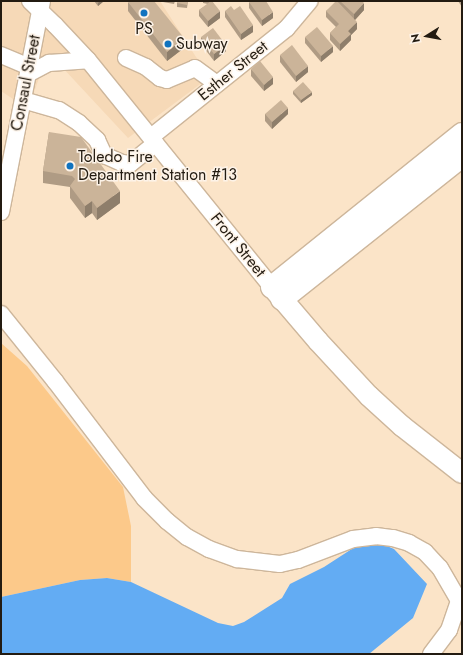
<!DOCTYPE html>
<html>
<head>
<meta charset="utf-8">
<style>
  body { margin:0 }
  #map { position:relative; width:463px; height:655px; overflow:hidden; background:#fbe4c8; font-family:Jost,sans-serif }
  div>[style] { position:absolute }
  .built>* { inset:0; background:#f6d9b7 }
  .green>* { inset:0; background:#fcc98a }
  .water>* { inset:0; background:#63acf3 }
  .roads { filter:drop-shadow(1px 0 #cdb69b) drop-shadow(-1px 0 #cdb69b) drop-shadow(0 1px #cdb69b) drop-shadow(0 -1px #cdb69b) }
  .minor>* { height:16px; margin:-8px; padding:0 8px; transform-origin:8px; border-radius:8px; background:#fff }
  .major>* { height:20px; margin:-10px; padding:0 10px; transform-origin:10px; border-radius:10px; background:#fff }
  .highway>* { height:22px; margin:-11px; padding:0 11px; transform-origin:11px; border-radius:11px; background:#fff }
  .wall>* { inset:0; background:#af9b84 }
  .shaded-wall>* { inset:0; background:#8e7e6b }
  .building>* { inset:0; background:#cbb499 }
  .dots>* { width:11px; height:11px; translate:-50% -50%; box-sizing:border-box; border:2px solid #fdf3e8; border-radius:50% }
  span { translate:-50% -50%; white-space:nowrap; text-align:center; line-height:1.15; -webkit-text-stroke:3px #fdf3e8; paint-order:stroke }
  .poi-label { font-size:16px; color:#231b11 }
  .left { translate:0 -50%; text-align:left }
  .street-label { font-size:16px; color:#231b11 }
  .frame { position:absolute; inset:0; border:2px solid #231b11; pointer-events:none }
  .north { position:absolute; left:407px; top:16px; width:40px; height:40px; -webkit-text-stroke:3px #fdf3e8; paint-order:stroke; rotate:259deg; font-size:11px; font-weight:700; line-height:16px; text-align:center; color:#231b11 }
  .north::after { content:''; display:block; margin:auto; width:14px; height:18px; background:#231b11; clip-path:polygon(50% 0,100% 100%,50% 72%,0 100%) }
</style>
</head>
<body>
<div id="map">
  <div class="built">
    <div style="clip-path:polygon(1px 1px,160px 1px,196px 57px,211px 76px,128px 138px,61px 66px,42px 70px,28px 109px,1px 91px)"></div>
  </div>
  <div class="green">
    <div style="clip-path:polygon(1px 343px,27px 366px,123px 487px,131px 526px,131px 582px,107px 578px,80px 580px,1px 597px)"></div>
  </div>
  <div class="water">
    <div style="clip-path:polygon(375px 541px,394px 549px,427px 584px,413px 618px,369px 654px,1px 654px,1px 597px,80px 580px,107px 578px,131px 582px,218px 623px,233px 626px,244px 622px,282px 598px,290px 584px,324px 567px,361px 543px)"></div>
  </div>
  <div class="roads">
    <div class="minor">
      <div style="left:30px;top:1px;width:35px;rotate:44deg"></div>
      <div style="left:55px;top:25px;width:48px;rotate:46.7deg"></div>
      <div style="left:88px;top:60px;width:292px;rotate:51deg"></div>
      <div style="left:1px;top:55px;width:30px;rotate:23deg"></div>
      <div style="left:126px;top:58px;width:22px;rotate:24deg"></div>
      <div style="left:146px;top:67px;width:18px;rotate:38deg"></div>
      <div style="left:160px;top:78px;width:7px;rotate:16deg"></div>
      <div style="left:167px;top:80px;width:30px;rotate:-23deg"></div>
      <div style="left:195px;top:68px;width:27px;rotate:36deg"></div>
      <div style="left:28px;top:74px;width:24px;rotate:-28deg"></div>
      <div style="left:49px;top:63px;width:39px;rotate:-4deg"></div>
      <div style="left:23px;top:100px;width:37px;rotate:16deg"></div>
      <div style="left:59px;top:110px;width:24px;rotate:33deg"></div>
      <div style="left:79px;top:123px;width:25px;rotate:43deg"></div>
      <div style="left:97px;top:140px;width:17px;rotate:65deg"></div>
      <div style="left:104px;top:155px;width:20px;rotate:24deg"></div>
      <div style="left:122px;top:163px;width:8px;rotate:7deg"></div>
      <div style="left:130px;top:164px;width:33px;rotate:-39deg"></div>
      <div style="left:151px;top:137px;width:174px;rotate:-38.7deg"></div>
      <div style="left:287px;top:28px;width:35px;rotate:-50deg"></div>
      <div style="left:1px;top:212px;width:215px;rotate:-79deg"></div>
      <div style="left:1px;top:314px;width:86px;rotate:51.1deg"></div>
      <div style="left:55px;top:381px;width:147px;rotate:52.7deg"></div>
      <div style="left:144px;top:498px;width:33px;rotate:45deg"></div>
      <div style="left:167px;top:521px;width:26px;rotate:39deg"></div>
      <div style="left:187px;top:537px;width:25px;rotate:29deg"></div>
      <div style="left:209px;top:549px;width:30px;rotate:20deg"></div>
      <div style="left:237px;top:559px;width:43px;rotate:6.6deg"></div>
      <div style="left:280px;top:564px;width:18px;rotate:-13deg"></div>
      <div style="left:298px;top:560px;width:59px;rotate:-20.9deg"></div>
      <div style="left:353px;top:539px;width:23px;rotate:-7deg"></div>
      <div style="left:376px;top:536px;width:17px;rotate:7deg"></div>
      <div style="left:393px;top:538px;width:17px;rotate:17deg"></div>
      <div style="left:409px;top:543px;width:18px;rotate:29deg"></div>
      <div style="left:425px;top:552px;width:22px;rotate:47deg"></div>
      <div style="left:440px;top:568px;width:44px;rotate:59.9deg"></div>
      <div style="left:431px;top:654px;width:30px;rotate:-53deg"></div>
      <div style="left:449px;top:630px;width:31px;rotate:-71deg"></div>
    </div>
    <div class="major">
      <div style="left:272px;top:287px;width:71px;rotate:49.6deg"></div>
      <div style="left:318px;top:341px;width:75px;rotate:47.2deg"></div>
      <div style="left:369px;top:396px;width:45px;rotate:42.3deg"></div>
      <div style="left:402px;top:426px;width:76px;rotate:38.1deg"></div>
    </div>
    <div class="highway">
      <div style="left:272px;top:287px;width:244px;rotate:-38.8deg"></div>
      <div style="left:282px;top:299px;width:230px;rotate:-38.5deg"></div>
    </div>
  </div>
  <div class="wall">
    <div style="clip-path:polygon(94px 1px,104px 1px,98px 6px)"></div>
    <div style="clip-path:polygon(163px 1px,175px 1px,174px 4px,163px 2px)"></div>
    <div style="clip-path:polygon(177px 1px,188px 1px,187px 8px,177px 7px)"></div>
    <div style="clip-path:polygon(203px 1px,212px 1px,220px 18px,208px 27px,199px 16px,199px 10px,208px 4px,203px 3px)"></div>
    <div style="clip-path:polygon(338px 1px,362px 1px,364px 10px,355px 20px,357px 29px,351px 35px,351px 40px,340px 51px,330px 40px,330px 33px,336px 27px,326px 17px,326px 11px,338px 2px)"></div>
    <div style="clip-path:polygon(458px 1px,462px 1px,462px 7px)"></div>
    <div style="clip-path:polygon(128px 2px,184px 48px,167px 61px,128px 11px)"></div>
    <div style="clip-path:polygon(249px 2px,273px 18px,262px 26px,249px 8px)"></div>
    <div style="clip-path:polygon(234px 10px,253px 32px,241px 40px,225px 17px,225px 11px)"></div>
    <div style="clip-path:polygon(201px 37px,226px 51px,214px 61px,201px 44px)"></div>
    <div style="clip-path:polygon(305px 37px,333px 52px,321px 62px,305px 43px)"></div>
    <div style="clip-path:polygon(280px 55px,308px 72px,296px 82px,280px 62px)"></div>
    <div style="clip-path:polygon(251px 69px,273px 84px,264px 91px,251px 76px)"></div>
    <div style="clip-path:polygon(293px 91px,312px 95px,301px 103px,293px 94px)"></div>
    <div style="clip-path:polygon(265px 114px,288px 114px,272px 129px,265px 121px)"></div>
    <div style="clip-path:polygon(49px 132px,120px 203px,97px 220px,92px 213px,85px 218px,70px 198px,70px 187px,43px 183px,43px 171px)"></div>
  </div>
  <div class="shaded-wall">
    <div style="clip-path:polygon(100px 1px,104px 1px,98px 6px,98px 3px)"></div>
    <div style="clip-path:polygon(364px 3px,364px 10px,354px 21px,354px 14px)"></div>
    <div style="clip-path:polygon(220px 11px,220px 18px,208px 27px,208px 21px)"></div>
    <div style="clip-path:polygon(273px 12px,273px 18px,262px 26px,262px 20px)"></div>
    <div style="clip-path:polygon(357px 22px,357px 29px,351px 35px,351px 40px,340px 51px,340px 44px,348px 31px)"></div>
    <div style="clip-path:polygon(253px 25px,253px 32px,241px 40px,241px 34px)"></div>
    <div style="clip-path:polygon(184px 38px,184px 48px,167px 61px,167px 52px)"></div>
    <div style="clip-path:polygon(226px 45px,226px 51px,214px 61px,214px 54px)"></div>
    <div style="clip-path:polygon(333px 46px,333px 52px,321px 62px,321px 56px)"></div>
    <div style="clip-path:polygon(308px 66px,308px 72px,296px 82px,296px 76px)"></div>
    <div style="clip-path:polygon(273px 77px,273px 84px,264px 91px,264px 85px)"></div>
    <div style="clip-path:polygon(312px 92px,312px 95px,301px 103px,301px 100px)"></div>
    <div style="clip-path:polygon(288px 108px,288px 114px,272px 129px,272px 122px)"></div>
    <div style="clip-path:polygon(120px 191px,120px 203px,97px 220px,97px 208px)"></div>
    <div style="clip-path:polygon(92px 201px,92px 213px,85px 218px,85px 206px)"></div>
  </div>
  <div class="building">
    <div style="clip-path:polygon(130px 1px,154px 1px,184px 38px,167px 52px,128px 2px)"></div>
    <div style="clip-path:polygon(177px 1px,188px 1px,187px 5px,177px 3px)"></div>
    <div style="clip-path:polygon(211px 1px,212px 1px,220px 11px,208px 21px,199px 10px)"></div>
    <div style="clip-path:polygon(249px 1px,266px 1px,273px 12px,262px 20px,249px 2px)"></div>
    <div style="clip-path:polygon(336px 1px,337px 1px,357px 22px,348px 31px,351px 34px,340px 44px,330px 33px,339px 24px,326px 11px)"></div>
    <div style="clip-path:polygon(340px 1px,362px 1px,364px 3px,354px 14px)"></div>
    <div style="clip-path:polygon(231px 6px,234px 10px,240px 6px,253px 25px,241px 34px,225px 11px)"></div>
    <div style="clip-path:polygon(317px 27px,333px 46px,321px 56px,305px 37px)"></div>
    <div style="clip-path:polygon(213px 28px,226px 45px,214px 54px,201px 37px)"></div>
    <div style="clip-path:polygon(292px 45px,308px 66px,296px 76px,280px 55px)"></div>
    <div style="clip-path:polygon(260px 61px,273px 77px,264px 85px,251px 69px)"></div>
    <div style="clip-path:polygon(303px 82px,312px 92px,301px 100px,293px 91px)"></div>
    <div style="clip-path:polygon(281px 100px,288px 108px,272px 122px,265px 114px)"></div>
    <div style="clip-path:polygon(49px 132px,81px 137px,120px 191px,97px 208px,92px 201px,85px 206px,70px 186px,75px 179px,72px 176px,43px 171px)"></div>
  </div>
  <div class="dots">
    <div style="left:144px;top:13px;background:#1173bf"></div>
    <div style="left:168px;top:44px;background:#1173bf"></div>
    <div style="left:70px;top:166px;background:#1173bf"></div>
  </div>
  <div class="poi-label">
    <span style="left:144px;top:29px">PS</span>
    <span class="left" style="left:176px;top:44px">Subway</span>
    <span class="left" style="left:78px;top:166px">Toledo Fire<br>Department Station #13</span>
  </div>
  <div class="street-label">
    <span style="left:233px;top:71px;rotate:-39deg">Esther Street</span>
    <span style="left:26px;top:83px;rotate:-79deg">Consaul Street</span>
    <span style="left:238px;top:245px;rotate:51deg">Front Street</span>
  </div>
  <div class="frame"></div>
  <div class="north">N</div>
</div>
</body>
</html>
